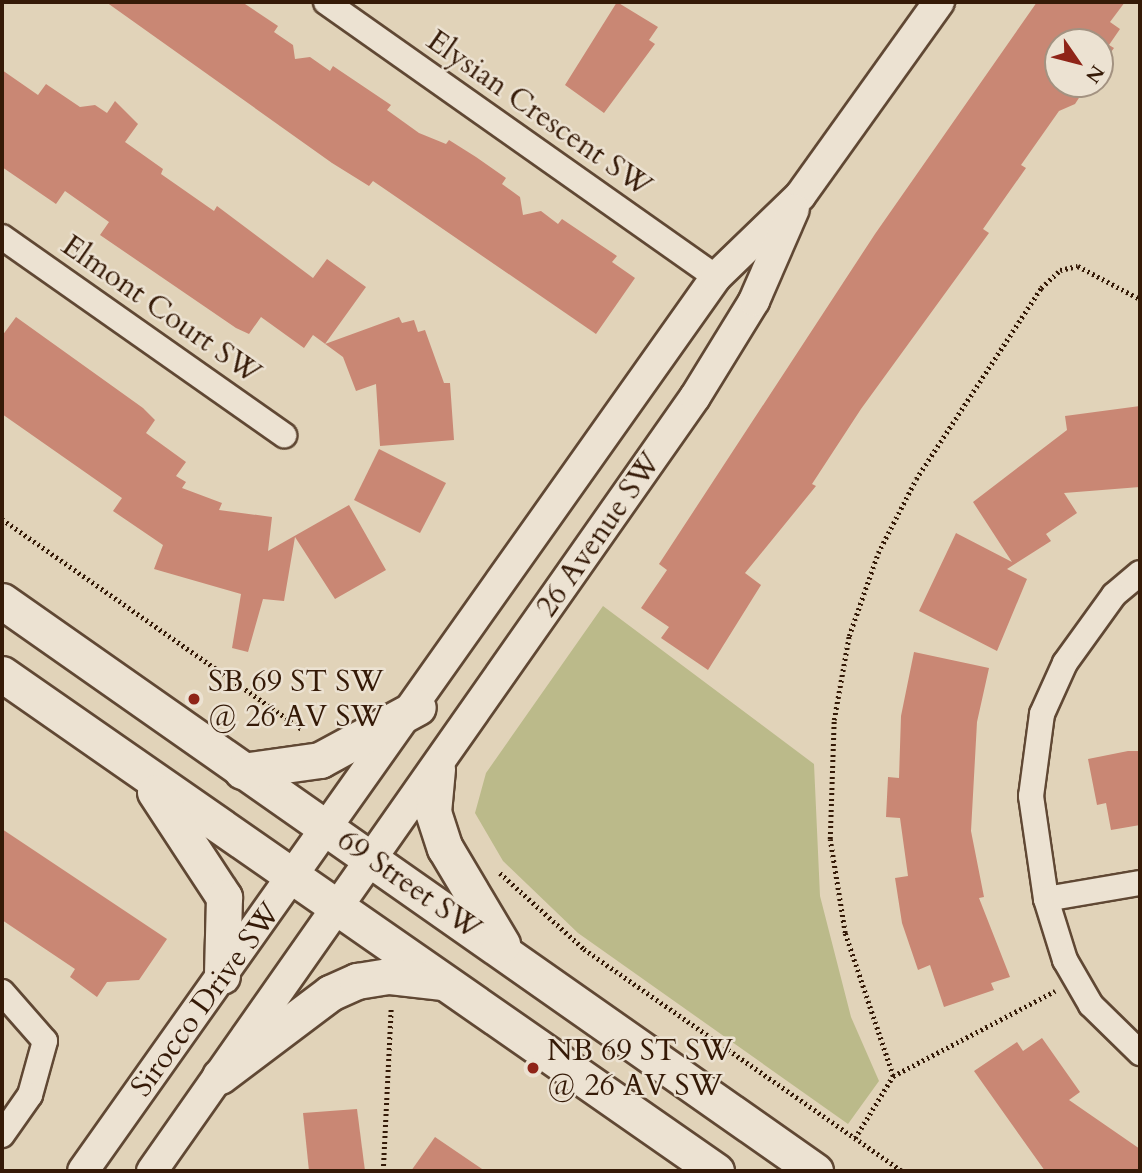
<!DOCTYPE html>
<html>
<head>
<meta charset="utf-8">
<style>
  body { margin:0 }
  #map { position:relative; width:1142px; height:1173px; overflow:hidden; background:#e1d3b9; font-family:Cardo,serif }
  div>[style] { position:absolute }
  .green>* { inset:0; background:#bbba8a }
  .building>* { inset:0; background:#c98774 }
  .path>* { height:4.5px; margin-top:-2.25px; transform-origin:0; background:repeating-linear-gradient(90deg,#351a07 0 2px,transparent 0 5.5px) }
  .roads { filter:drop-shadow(2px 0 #604834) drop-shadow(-2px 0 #604834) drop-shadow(0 2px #604834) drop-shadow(0 -2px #604834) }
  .minor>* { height:24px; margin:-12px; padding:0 12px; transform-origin:12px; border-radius:12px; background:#ece2d2 }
  .tertiary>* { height:30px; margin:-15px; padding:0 15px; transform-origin:15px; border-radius:15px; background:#ece2d2 }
  .secondary>* { height:35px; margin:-17.5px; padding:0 17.5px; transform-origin:17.5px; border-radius:17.5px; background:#ece2d2 }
  .dots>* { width:19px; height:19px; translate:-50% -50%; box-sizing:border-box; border:4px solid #ece2d2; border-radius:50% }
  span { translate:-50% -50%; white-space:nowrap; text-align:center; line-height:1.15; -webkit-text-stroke:5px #ece2d2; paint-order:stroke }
  .street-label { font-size:30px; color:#351a07 }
  .poi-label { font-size:30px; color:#351a07 }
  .left { translate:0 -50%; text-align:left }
  .frame { position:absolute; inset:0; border:4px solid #351a07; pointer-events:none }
  .north { position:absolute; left:1044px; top:28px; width:70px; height:70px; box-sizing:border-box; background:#ece2d2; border:2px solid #a39281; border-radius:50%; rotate:125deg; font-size:19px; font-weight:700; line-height:28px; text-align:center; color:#351a07 }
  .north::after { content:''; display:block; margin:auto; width:24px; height:32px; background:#8f2418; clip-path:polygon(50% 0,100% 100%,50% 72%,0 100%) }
</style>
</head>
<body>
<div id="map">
  <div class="green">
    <div style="clip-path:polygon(603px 606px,814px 764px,820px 896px,851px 1017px,879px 1081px,848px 1124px,578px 933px,503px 861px,475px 813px,486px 773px)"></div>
  </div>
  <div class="building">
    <div style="clip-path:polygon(106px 2px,242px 2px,278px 26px,274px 32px,293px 45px,295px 59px,310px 57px,330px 71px,333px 66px,391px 105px,387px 110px,419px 133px,446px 144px,449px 140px,476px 157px,506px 178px,502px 184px,520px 197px,523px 215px,541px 211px,558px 224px,562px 219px,617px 256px,612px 262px,635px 278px,596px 334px,373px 181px,369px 186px,332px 163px)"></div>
    <div style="clip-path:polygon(617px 2px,658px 27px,649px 40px,655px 44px,604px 113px,565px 85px)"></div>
    <div style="clip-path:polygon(1037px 2px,1125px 2px,1110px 22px,1120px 29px,1109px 45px,1114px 48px,1100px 67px,1100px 42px,1058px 42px,1058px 84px,1088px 84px,1075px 104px,1059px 111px,1021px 165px,1026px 168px,983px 229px,989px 233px,861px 409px,812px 484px,816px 486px,745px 573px,761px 585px,708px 670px,661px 638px,669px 627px,641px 608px,667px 570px,659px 564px,875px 234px)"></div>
    <div style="clip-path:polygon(2px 70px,38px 95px,46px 84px,80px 107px,95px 105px,107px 113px,115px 101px,138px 124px,125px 142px,163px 169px,161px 174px,214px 211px,217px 206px,313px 278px,327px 259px,366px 287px,325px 344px,399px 317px,402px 323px,414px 320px,418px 332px,425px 330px,444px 383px,450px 383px,454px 440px,380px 446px,376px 384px,356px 391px,343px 357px,313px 335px,304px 348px,261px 317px,249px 334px,236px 328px,100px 235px,109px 222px,65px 191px,56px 204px,2px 167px)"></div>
    <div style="clip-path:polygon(16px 317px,143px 408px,155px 420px,146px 433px,186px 462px,176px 476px,186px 482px,182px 488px,222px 503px,219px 510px,272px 517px,268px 551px,349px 505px,386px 570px,335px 599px,295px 537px,284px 601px,263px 599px,248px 652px,232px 648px,241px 594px,154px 569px,163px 545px,113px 511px,122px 498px,2px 414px,2px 336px)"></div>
    <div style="clip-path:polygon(1140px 406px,1140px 487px,1064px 493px,1077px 513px,1046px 534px,1051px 541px,1007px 569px,1027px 579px,997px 651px,919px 611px,956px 533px,1012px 562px,973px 502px,1067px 430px,1065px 416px)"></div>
    <div style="clip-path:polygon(379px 449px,446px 483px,420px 533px,354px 500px)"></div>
    <div style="clip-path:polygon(914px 652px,989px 668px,977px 722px,971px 831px,984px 897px,979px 898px,1010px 977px,991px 983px,994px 990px,944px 1007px,930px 965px,918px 970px,902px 923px,895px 878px,908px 876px,900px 818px,886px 817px,888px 777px,899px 778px,901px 716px)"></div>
    <div style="clip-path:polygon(1128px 751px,1140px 751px,1140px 825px,1111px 830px,1106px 803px,1097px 805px,1088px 759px)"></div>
    <div style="clip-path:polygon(2px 829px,167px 939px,139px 980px,107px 982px,97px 997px,70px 977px,75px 969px,2px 920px)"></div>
    <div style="clip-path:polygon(1042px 1038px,1080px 1092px,1069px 1100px,1140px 1149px,1140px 1171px,1045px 1171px,974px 1071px,1017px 1042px,1023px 1051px)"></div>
    <div style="clip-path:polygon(357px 1109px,365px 1171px,309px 1171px,303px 1113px)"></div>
    <div style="clip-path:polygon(435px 1137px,485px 1171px,411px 1171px)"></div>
  </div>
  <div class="path">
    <div style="left:2px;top:519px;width:366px;rotate:35deg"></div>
    <div style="left:500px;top:873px;width:113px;rotate:42.1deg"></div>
    <div style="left:584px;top:949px;width:388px;rotate:34.9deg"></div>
    <div style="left:893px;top:1076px;width:151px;rotate:-108.6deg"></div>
    <div style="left:845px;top:933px;width:95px;rotate:-99.1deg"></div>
    <div style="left:830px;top:839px;width:119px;rotate:-88.1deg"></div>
    <div style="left:834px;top:720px;width:85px;rotate:-79.9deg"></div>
    <div style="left:849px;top:636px;width:88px;rotate:-70.7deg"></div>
    <div style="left:878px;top:553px;width:83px;rotate:-62.8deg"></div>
    <div style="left:916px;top:479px;width:228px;rotate:-56.8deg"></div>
    <div style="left:1041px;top:288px;width:26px;rotate:-43deg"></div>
    <div style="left:1060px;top:270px;width:18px;rotate:-13deg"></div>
    <div style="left:1078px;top:266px;width:70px;rotate:28deg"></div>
    <div style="left:855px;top:1138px;width:73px;rotate:-58.5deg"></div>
    <div style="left:893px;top:1076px;width:183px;rotate:-27.7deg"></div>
    <div style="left:383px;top:1171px;width:164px;rotate:-87.2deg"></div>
  </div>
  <div class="roads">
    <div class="minor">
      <div style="left:326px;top:2px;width:477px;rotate:35.2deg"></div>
      <div style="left:2px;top:237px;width:345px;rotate:35.1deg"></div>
      <div style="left:1140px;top:573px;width:34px;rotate:140deg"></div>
      <div style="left:1114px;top:595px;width:84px;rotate:125.8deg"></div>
      <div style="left:1065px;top:663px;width:56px;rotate:114.3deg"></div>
      <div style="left:1042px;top:714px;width:83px;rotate:97.6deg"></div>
      <div style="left:1031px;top:796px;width:104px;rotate:81.7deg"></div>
      <div style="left:1046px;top:899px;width:64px;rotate:72.7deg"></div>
      <div style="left:1065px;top:960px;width:52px;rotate:60deg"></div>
      <div style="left:1091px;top:1005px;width:69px;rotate:44.4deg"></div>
      <div style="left:1046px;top:899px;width:95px;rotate:-9.7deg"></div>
      <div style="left:2px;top:992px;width:65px;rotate:48.7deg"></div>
      <div style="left:45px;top:1041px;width:56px;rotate:105.5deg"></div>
      <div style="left:30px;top:1095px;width:49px;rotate:125deg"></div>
    </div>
    <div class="tertiary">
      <div style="left:83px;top:1171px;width:1095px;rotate:-54.7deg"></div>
      <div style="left:716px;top:277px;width:117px;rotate:-44deg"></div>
      <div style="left:800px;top:196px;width:239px;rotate:-54.4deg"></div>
      <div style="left:152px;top:1171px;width:945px;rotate:-54.95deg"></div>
      <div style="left:695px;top:397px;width:113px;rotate:-58.4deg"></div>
      <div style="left:754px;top:301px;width:100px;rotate:-66.5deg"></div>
    </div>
    <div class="secondary">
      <div style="left:2px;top:601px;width:993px;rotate:35.03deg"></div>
      <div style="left:2px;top:674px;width:870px;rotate:34.84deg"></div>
      <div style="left:437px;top:769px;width:43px;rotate:95.3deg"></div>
      <div style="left:433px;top:812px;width:38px;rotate:72deg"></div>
      <div style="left:445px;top:848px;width:112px;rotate:59.3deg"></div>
      <div style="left:242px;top:771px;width:79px;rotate:-8deg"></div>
      <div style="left:320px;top:760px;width:111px;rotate:-28.4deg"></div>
      <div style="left:155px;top:792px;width:126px;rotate:56.7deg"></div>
      <div style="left:224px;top:897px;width:79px;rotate:91.5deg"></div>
      <div style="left:220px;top:1076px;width:138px;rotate:-37deg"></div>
      <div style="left:330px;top:993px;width:30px;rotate:-24deg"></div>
      <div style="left:357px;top:981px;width:33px;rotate:-9deg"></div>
      <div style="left:390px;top:976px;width:51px;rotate:6.7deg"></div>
    </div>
  </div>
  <div class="dots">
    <div style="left:194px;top:699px;background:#8f2418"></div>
    <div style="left:533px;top:1068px;background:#8f2418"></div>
  </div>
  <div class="street-label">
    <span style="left:539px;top:114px;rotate:35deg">Elysian Crescent SW</span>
    <span style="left:161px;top:310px;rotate:35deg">Elmont Court SW</span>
    <span style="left:599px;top:535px;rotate:-55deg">26 Avenue SW</span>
    <span style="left:409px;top:885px;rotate:35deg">69 Street SW</span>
    <span style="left:206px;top:1000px;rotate:-54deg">Sirocco Drive SW</span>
  </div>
  <div class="poi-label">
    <span class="left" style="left:208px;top:699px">SB 69 ST SW<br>@ 26 AV SW</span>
    <span class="left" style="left:547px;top:1068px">NB 69 ST SW<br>@ 26 AV SW</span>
  </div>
  <div class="frame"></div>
  <div class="north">N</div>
</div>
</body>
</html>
